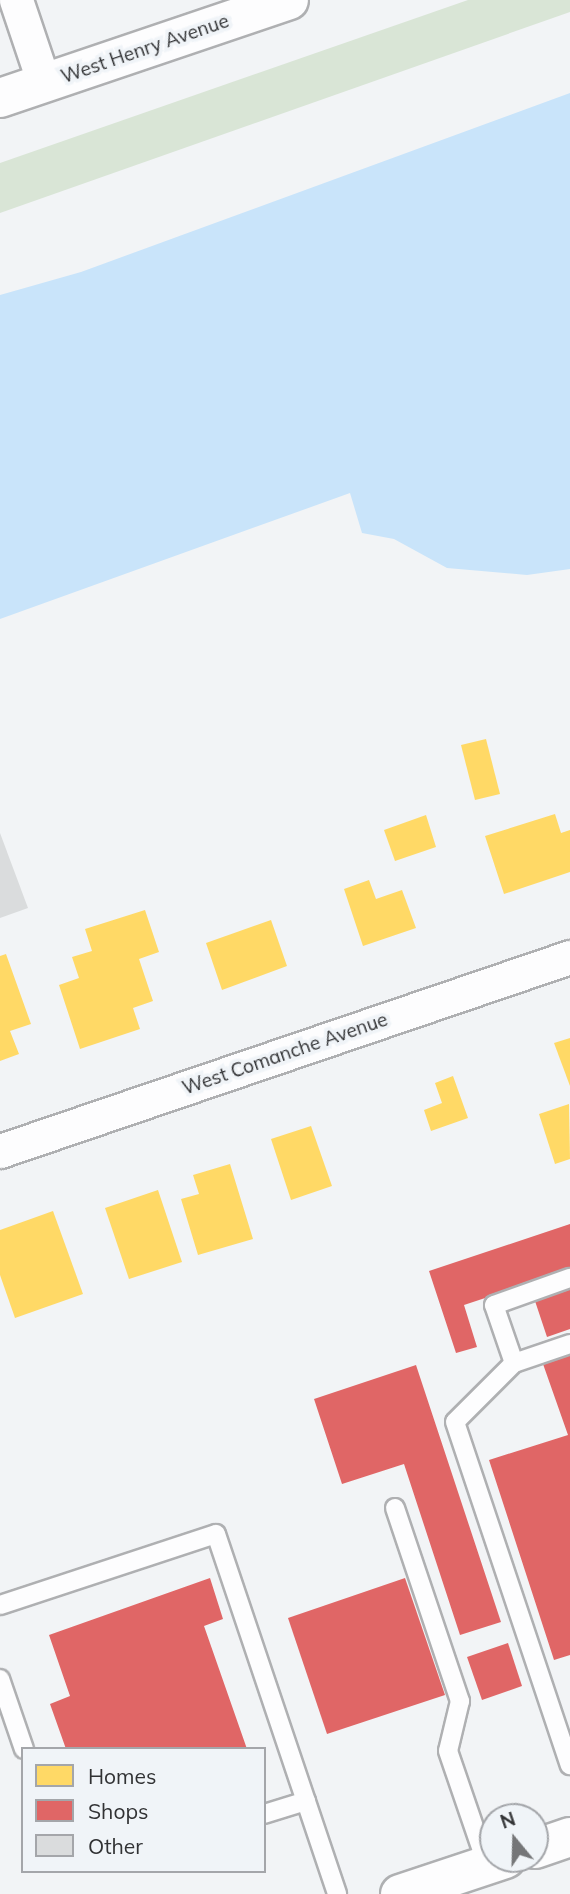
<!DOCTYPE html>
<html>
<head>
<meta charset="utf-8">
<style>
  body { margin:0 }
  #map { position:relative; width:570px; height:1894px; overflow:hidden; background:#f2f4f6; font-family:Mulish,sans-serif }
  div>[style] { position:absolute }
  .green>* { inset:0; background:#d9e5d6 }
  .water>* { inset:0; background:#c9e4fa }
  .homes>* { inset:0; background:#ffd966 }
  .shops>* { inset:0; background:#e06666 }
  .building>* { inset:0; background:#dadcdd }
  .roads { filter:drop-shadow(2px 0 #afb0b2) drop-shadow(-2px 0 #afb0b2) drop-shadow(0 2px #afb0b2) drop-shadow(0 -2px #afb0b2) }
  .lane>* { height:18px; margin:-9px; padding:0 9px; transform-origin:9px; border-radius:9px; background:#fdfdfe }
  .street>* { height:33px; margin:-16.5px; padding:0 16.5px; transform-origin:16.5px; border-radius:16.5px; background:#fdfdfe }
  .secondary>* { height:38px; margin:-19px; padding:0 19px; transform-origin:19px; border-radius:19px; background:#fdfdfe }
  .primary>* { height:38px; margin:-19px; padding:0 19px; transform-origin:19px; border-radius:19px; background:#fdfdfe }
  span { translate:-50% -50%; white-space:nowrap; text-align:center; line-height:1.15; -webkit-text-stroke:7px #f0f4f8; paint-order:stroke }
  .street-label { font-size:19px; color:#313234 }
  .legend { position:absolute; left:21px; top:1747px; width:245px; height:126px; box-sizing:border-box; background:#f0f4f8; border:2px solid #a4a6aa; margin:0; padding:9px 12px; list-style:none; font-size:21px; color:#313234 }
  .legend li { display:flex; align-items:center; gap:14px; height:35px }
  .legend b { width:35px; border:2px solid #a4a6aa }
  .north { position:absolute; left:479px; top:1803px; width:70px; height:70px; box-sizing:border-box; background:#f0f4f8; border:2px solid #a4a6aa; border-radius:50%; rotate:341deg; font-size:19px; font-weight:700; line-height:28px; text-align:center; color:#313234 }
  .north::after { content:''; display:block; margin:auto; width:24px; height:32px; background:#757678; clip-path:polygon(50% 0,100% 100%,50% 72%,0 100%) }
</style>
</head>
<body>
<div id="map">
  <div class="green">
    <div style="clip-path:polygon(468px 0,570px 0,570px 12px,0 213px,0 163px)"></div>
  </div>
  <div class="water">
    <div style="clip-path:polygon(570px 93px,570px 569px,527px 575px,447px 568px,394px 539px,362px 533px,350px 493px,0 619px,0 295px,81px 272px)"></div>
  </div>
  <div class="homes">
    <div style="clip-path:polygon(486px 739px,500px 794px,475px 800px,461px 745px)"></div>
    <div style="clip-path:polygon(555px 814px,561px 833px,570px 830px,570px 872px,504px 894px,485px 836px)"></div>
    <div style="clip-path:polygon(426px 815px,436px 847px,395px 861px,384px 830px)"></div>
    <div style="clip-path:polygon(369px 880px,376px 899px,402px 890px,416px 928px,363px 946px,344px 889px)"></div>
    <div style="clip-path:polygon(145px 910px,159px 952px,139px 959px,153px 1001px,133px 1008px,140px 1029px,80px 1049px,59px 985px,79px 978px,72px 957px,92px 951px,85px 929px)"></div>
    <div style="clip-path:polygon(271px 920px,287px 966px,222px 990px,206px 943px)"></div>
    <div style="clip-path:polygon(6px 954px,31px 1024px,10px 1031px,19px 1054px,0 1061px,0 956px)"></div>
    <div style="clip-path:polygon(570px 1038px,570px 1086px,554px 1043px)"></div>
    <div style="clip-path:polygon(453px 1076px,468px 1118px,431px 1131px,424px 1110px,442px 1103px,435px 1083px)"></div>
    <div style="clip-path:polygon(569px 1104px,570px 1159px,555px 1164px,539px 1114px)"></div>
    <div style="clip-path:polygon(311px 1126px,332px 1186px,291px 1200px,271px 1139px)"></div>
    <div style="clip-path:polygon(230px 1164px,253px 1239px,198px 1255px,181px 1199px,199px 1194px,193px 1175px)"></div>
    <div style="clip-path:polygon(158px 1190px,182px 1262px,129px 1279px,105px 1208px)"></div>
    <div style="clip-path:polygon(53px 1211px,83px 1294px,15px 1318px,0 1275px,0 1230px)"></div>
  </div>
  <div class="shops">
    <div style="clip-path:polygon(570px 1224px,570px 1270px,464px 1305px,477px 1347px,456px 1353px,429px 1271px)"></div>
    <div style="clip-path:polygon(570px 1289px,570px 1329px,547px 1337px,535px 1301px)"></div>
    <div style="clip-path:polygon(570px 1355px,570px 1655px,554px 1660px,489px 1460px,568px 1435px,543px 1364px)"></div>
    <div style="clip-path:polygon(416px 1365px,501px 1622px,460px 1635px,404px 1464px,342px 1484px,314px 1399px)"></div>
    <div style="clip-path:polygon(210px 1578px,223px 1619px,204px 1626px,247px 1749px,66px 1749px,50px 1704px,70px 1696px,49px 1635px)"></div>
    <div style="clip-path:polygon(405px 1578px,445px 1695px,327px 1734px,288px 1618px)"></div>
    <div style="clip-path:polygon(508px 1643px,522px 1686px,482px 1700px,467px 1657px)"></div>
  </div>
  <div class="building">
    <div style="clip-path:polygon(0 833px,28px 908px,0 918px)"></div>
  </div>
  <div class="roads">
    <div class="lane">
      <div style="left:570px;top:1344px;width:59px;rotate:161.3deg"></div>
      <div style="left:514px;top:1363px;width:83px;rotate:135deg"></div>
      <div style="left:455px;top:1422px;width:362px;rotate:71.5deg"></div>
      <div style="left:514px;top:1363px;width:61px;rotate:-109deg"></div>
      <div style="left:494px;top:1305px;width:81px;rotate:-19.6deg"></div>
      <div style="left:395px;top:1508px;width:204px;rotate:71.4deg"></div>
      <div style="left:460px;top:1701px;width:51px;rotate:103.5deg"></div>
      <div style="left:448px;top:1751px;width:120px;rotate:71.1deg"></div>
      <div style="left:0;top:1605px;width:227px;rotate:-18.2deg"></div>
      <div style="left:216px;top:1534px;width:380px;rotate:71.4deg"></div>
      <div style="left:0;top:1679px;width:74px;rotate:71.1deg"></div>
      <div style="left:264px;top:1814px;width:44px;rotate:-17.2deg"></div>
    </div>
    <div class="street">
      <div style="left:16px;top:0;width:88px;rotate:71.4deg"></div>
      <div style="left:0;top:1151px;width:602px;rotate:-18.8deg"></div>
    </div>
    <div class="secondary">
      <div style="left:0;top:98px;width:305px;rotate:-18.7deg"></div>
    </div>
    <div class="primary">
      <div style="left:535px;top:1849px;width:37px;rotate:-19deg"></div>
      <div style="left:400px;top:1894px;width:111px;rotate:-18.4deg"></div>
    </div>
  </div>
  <div class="street-label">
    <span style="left:145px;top:49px;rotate:-19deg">West Henry Avenue</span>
    <span style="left:285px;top:1054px;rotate:-19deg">West Comanche Avenue</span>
  </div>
  <ul class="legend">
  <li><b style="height:19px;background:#ffd966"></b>Homes</li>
  <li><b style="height:19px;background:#e06666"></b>Shops</li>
  <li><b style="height:19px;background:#dadcdd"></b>Other</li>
  </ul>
  <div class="north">N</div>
</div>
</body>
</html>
